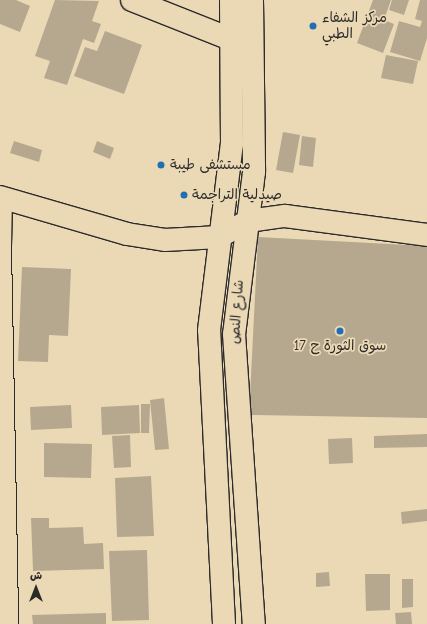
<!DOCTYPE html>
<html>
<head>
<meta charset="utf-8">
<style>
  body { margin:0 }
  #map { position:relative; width:427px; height:624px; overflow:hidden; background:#ebd9b6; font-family:"Comic Neue","Playpen Sans Arabic",sans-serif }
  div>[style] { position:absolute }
  .building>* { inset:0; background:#b6a88f }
  .roads { filter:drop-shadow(1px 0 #2b2b2b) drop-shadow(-1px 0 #2b2b2b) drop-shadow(0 1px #2b2b2b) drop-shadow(0 -1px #2b2b2b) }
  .minor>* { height:22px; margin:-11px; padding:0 11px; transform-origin:11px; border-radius:11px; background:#ebd9b6 }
  .major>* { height:22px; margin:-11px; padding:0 11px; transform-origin:11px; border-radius:11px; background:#ebd9b6 }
  .dots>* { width:11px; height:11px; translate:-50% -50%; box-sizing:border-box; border:2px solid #ebd9b6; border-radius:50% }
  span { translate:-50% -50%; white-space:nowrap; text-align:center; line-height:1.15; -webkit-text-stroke:3.5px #ebd9b6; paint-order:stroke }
  .poi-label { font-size:14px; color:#2b2b2b }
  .left { translate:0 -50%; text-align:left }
  .street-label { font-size:14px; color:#2b2b2b }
  .north { position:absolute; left:16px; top:568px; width:40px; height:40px; -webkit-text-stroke:3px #ebd9b6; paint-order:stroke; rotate:0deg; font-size:11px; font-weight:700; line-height:16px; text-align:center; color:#2b2b2b }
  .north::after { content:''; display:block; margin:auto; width:14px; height:18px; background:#2b2b2b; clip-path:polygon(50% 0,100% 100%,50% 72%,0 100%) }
</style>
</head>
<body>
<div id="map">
  <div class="building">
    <div style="clip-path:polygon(0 0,16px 0,30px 6px,20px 32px,0 24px)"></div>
    <div style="clip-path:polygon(55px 0,99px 1px,92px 21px,101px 24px,94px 43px,83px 39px,67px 85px,44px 78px,50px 61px,35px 56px)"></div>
    <div style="clip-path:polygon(373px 0,391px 0,384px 20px,394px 24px,383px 53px,357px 43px)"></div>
    <div style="clip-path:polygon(392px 0,409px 0,404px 15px,389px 10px)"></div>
    <div style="clip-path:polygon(420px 0,427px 0,427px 38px,420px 61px,390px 52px,399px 21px,420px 27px,422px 21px,415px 19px)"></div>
    <div style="clip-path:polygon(105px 31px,142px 45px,124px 94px,74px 76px,85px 47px,97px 51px)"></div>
    <div style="clip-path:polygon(386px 55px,418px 61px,413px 84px,381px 78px)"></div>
    <div style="clip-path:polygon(283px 132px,300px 135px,293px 173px,276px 170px)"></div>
    <div style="clip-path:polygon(302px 136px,316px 138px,313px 167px,299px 165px)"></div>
    <div style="clip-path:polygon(14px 141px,42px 150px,39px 162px,10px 153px)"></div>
    <div style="clip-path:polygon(97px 141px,114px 148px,110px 159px,93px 152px)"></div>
    <div style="clip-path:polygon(258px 237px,427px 246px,427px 418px,249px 415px)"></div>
    <div style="clip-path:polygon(22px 267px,71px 269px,68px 336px,49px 335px,48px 362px,18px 361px)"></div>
    <div style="clip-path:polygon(164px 398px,169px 449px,155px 450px,150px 400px)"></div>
    <div style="clip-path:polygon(141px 404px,150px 404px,149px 433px,141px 433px)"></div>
    <div style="clip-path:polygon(71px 405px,72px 428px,31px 430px,30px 407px)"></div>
    <div style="clip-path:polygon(139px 405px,140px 433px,102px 435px,101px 407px)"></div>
    <div style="clip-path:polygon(427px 434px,427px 447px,374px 448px,374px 436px)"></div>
    <div style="clip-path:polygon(130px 435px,131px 467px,114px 468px,112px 436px)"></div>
    <div style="clip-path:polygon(352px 438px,353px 463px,329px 464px,328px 439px)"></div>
    <div style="clip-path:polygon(44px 443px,92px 444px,91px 478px,44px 477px)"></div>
    <div style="clip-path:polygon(151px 476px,154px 536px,117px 537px,115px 478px)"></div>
    <div style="clip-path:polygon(427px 509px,427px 521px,402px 524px,401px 512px)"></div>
    <div style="clip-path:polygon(31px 518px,49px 518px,49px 528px,83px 527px,84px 544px,103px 543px,104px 569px,33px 571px)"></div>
    <div style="clip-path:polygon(147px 550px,149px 620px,112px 621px,109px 551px)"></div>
    <div style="clip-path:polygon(329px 572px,330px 586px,316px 587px,316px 573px)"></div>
    <div style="clip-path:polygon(365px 574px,390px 574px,390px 610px,366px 611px)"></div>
    <div style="clip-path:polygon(402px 579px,413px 579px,413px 607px,402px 608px)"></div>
    <div style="clip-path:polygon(411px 612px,412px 624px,396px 624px,395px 613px)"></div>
    <div style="clip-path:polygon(106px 613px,106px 624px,33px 624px,32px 615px)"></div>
  </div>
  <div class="roads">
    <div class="minor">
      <div style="left:132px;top:0;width:109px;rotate:21.6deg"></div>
      <div style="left:0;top:197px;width:132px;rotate:16.2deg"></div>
      <div style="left:127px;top:234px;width:38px;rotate:9deg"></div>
      <div style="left:165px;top:240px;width:54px;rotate:-3.2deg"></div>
      <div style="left:219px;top:237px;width:33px;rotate:-29deg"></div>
      <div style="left:248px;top:221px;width:37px;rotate:-8deg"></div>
      <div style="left:285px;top:216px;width:143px;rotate:7.6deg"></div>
      <div style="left:0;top:246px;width:48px;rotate:-88.8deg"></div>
      <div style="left:0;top:248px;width:376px;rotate:88.9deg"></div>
    </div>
    <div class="major">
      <div style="left:252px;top:0;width:172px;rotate:89.3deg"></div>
      <div style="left:254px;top:172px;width:163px;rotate:97deg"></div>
      <div style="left:234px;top:334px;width:291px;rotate:86.1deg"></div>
      <div style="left:224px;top:624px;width:294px;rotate:-92.9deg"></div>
      <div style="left:209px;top:330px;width:187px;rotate:-83deg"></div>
      <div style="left:232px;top:144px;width:144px;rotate:-90.4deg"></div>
    </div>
  </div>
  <div class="dots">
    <div style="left:313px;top:26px;background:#1f6fb2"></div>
    <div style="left:161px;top:165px;background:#1f6fb2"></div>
    <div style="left:184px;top:195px;background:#1f6fb2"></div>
    <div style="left:340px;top:331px;background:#1f6fb2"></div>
  </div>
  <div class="poi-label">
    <span class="left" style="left:322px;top:26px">مركز الشفاء<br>الطبي</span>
    <span class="left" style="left:170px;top:165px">مستشفى طيبة</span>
    <span class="left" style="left:192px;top:195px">صيدلية التراجمة</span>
    <span style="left:340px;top:346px">سوق الثورة ح 17</span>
  </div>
  <div class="street-label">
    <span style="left:237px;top:312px;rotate:-86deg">شارع النص</span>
  </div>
  <div class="north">ش</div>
</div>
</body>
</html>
